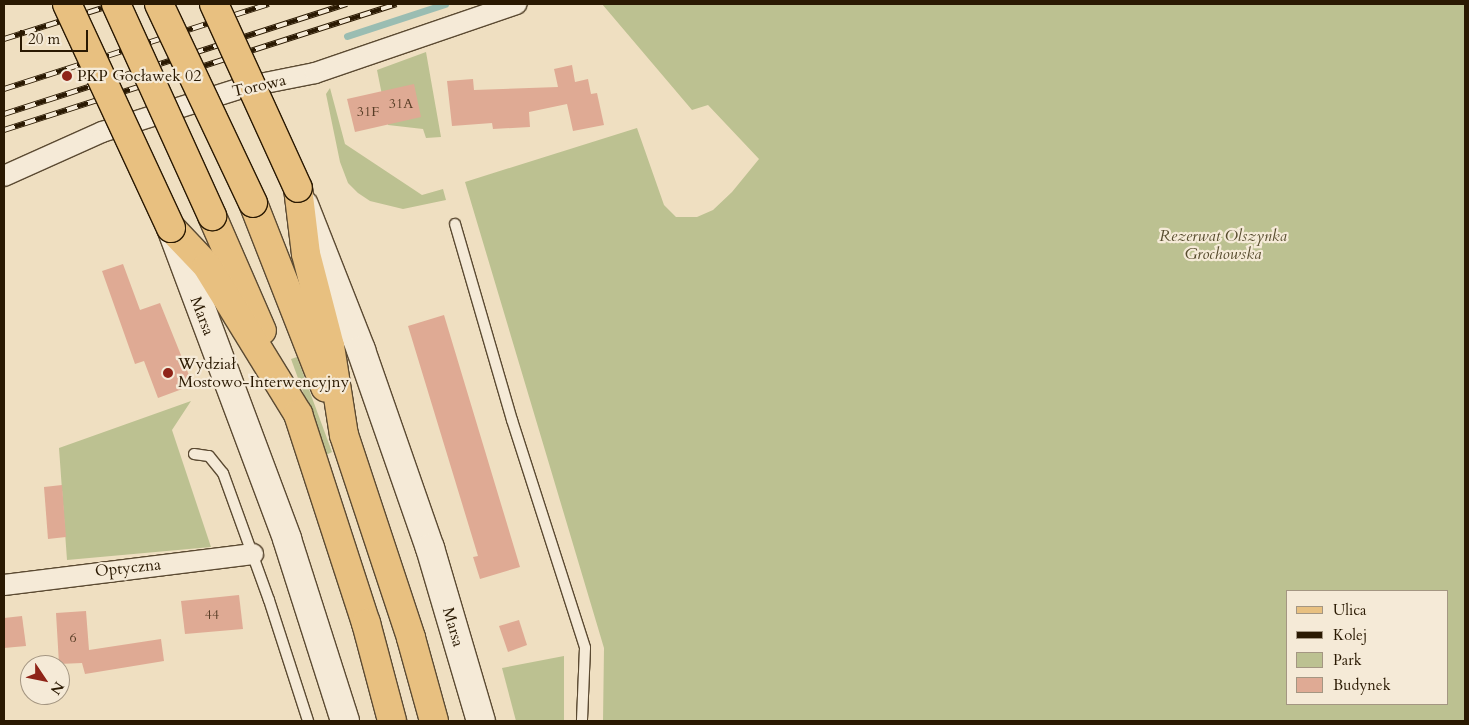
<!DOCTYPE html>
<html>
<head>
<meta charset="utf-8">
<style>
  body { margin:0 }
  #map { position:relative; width:1469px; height:725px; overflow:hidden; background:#efdfc1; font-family:Cardo,serif }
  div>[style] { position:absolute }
  .green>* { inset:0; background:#bcc191 }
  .stream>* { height:7px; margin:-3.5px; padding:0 3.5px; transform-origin:3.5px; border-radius:3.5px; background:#9abdb2 }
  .building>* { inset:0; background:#dfaa94 }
  .roads { filter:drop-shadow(1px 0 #5b4a32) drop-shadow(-1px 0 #5b4a32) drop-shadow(0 1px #5b4a32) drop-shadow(0 -1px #5b4a32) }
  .service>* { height:10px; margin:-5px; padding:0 5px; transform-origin:5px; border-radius:5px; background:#f5ead7 }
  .minor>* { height:20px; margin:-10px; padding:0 10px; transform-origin:10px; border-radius:10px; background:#f5ead7 }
  .secondary>* { height:28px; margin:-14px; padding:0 14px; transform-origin:14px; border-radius:14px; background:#f5ead7 }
  .primary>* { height:28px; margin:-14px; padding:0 14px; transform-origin:14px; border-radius:14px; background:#e8c080 }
  .rail>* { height:5.5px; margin-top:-2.75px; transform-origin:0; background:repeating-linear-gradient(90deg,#f5ead7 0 11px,#2a1902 0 22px); box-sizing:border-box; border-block:1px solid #2a1902 }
  .bridges { filter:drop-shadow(1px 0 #2a1902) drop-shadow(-1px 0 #2a1902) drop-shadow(0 1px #2a1902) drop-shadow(0 -1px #2a1902) }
  .primary-bridge>* { height:28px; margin:-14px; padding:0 14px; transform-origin:14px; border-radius:14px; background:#e8c080 }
  .dots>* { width:14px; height:14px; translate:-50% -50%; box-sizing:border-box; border:2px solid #f5ead7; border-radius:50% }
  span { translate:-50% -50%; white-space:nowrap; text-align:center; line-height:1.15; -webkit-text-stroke:4.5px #f5ead7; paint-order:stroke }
  .number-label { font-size:14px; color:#573d26 }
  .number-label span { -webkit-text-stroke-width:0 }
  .poi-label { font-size:16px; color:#2a1902 }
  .left { translate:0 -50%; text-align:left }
  .street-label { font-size:16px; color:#2a1902 }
  .park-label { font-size:16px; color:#564b2d; font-style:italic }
  .frame { position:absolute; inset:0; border:5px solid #2a1902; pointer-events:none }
  .legend { position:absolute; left:1286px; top:590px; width:162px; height:115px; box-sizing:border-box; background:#f5ead7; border:1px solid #a49682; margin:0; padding:6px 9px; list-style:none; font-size:15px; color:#2a1902 }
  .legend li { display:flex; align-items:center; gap:10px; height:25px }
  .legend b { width:25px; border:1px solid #a49682 }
  .north { position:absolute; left:20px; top:655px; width:50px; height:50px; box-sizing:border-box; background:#f5ead7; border:1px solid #a49682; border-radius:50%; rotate:124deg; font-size:14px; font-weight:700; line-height:20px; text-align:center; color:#2a1902 }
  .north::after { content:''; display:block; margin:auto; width:18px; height:22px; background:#8f2418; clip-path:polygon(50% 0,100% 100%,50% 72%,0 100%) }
  .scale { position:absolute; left:20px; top:30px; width:68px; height:22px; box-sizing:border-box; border:2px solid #2a1902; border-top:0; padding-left:6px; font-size:15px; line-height:18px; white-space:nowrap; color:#2a1902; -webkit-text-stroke:4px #f5ead7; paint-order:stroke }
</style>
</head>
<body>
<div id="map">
  <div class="green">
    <div style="clip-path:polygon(evenodd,602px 4px,1465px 4px,1465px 721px,603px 721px,604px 648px,465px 182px,637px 128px,664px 205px,676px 217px,697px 217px,713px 210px,732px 192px,759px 159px,708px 105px,692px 110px,602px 4px,1288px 591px,1448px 591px,1448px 704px,1288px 704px,1288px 591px)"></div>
    <div style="clip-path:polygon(426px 52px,441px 137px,426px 138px,423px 129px,388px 125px,377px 70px)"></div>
    <div style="clip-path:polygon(330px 88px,345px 144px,422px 195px,443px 189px,446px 200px,403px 209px,370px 201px,358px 193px,348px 183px,340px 162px,326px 94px)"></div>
    <div style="clip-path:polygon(297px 357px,332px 452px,326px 455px,291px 359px)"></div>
    <div style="clip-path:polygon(191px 401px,172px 430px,211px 547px,67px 560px,59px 448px)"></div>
    <div style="clip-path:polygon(564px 656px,564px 721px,516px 721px,502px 668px)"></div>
  </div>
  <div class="stream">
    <div style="left:347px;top:36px;width:103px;rotate:-18.1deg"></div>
  </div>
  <div class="building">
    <div style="clip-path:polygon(572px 65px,575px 82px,588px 79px,591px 94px,597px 93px,604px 125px,573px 131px,567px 104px,529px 112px,530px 127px,493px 129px,492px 123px,452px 126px,447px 81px,473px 79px,474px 90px,558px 87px,554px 69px)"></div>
    <div style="clip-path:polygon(414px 84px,421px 117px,355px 132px,347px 99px)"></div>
    <div style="clip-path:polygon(123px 264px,140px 310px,160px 303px,193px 385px,158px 398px,144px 361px,135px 364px,102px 271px)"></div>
    <div style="clip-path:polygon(444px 315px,520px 567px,480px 579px,473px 557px,478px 556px,408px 326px)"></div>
    <div style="clip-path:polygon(62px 485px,66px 537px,48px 539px,44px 487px)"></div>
    <div style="clip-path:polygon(239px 595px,243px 629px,185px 634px,181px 601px)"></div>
    <div style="clip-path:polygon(86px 611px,89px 650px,161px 639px,164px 661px,85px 674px,82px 663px,59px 664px,56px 613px)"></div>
    <div style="clip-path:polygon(22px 616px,26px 646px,4px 648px,4px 618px)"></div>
    <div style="clip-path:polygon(519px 620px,527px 645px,508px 652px,499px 626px)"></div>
  </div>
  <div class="roads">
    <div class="service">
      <div style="left:455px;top:224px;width:204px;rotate:73.8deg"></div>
      <div style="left:512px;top:420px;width:239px;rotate:72.2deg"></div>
      <div style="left:585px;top:648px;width:73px;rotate:92.4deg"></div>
      <div style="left:194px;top:454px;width:15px;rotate:8deg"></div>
      <div style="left:209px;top:456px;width:22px;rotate:51deg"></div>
      <div style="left:223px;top:473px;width:135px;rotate:70.1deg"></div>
      <div style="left:269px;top:600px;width:127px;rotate:72.1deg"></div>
    </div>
    <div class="minor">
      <div style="left:4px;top:176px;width:107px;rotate:-24.2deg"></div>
      <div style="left:102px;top:132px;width:150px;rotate:-17.5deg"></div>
      <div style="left:245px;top:87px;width:71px;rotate:-11.3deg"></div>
      <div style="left:315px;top:73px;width:213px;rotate:-18.9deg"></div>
      <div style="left:4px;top:585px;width:251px;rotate:-7.1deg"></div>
    </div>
    <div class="secondary">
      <div style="left:304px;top:205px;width:156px;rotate:68.5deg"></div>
      <div style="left:361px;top:350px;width:210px;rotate:70.8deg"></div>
      <div style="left:430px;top:548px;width:180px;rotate:73.6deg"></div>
      <div style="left:171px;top:228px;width:332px;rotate:69.5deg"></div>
      <div style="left:287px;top:539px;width:191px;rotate:72.3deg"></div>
    </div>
    <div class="primary">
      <div style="left:298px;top:188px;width:66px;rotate:83.1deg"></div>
      <div style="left:306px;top:254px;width:95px;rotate:75.4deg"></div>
      <div style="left:330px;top:346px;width:90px;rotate:81.1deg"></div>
      <div style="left:344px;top:435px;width:214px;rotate:71.7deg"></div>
      <div style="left:411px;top:638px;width:86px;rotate:74.5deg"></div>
      <div style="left:253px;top:203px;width:198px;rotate:68.6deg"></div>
      <div style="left:212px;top:216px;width:125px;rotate:66.5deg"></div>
      <div style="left:171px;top:228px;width:52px;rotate:46.5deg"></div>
      <div style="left:207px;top:266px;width:174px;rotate:58.4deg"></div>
      <div style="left:298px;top:414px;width:220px;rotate:72deg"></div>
      <div style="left:366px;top:623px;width:101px;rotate:75.1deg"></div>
    </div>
  </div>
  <div class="rail">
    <div style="left:4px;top:39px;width:116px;rotate:-17.5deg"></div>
    <div style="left:4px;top:89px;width:278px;rotate:-17.8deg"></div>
    <div style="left:4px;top:114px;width:360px;rotate:-17.8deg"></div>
    <div style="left:4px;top:130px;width:412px;rotate:-17.8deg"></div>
  </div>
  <div class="bridges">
    <div class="primary-bridge">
      <div style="left:67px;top:4px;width:247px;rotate:65.1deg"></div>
      <div style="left:116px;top:4px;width:233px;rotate:65.6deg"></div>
      <div style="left:159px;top:4px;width:220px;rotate:64.7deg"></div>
      <div style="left:214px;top:4px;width:202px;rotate:65.5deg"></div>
    </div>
  </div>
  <div class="dots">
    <div style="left:67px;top:76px;background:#8f2418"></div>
    <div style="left:168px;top:373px;background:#8f2418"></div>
  </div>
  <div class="number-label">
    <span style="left:401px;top:104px">31A</span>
    <span style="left:368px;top:112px">31F</span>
    <span style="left:212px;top:615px">44</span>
    <span style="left:73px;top:638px">6</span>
  </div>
  <div class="poi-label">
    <span class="left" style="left:77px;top:76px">PKP Gocławek 02</span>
    <span class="left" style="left:178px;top:373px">Wydział<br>Mostowo-Interwencyjny</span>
  </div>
  <div class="street-label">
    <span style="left:259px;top:86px;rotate:-13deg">Torowa</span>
    <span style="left:202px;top:316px;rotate:69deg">Marsa</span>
    <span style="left:128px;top:568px;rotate:-6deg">Optyczna</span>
    <span style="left:453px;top:627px;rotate:74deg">Marsa</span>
  </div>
  <div class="park-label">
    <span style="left:1223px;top:245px">Rezerwat Olszynka<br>Grochowska</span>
  </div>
  <div class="frame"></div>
  <ul class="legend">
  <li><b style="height:6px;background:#e8c080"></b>Ulica</li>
  <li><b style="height:6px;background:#2a1902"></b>Kolej</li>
  <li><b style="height:14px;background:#bcc191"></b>Park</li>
  <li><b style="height:14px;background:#dfaa94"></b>Budynek</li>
  </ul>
  <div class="north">N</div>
  <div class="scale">20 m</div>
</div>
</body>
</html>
